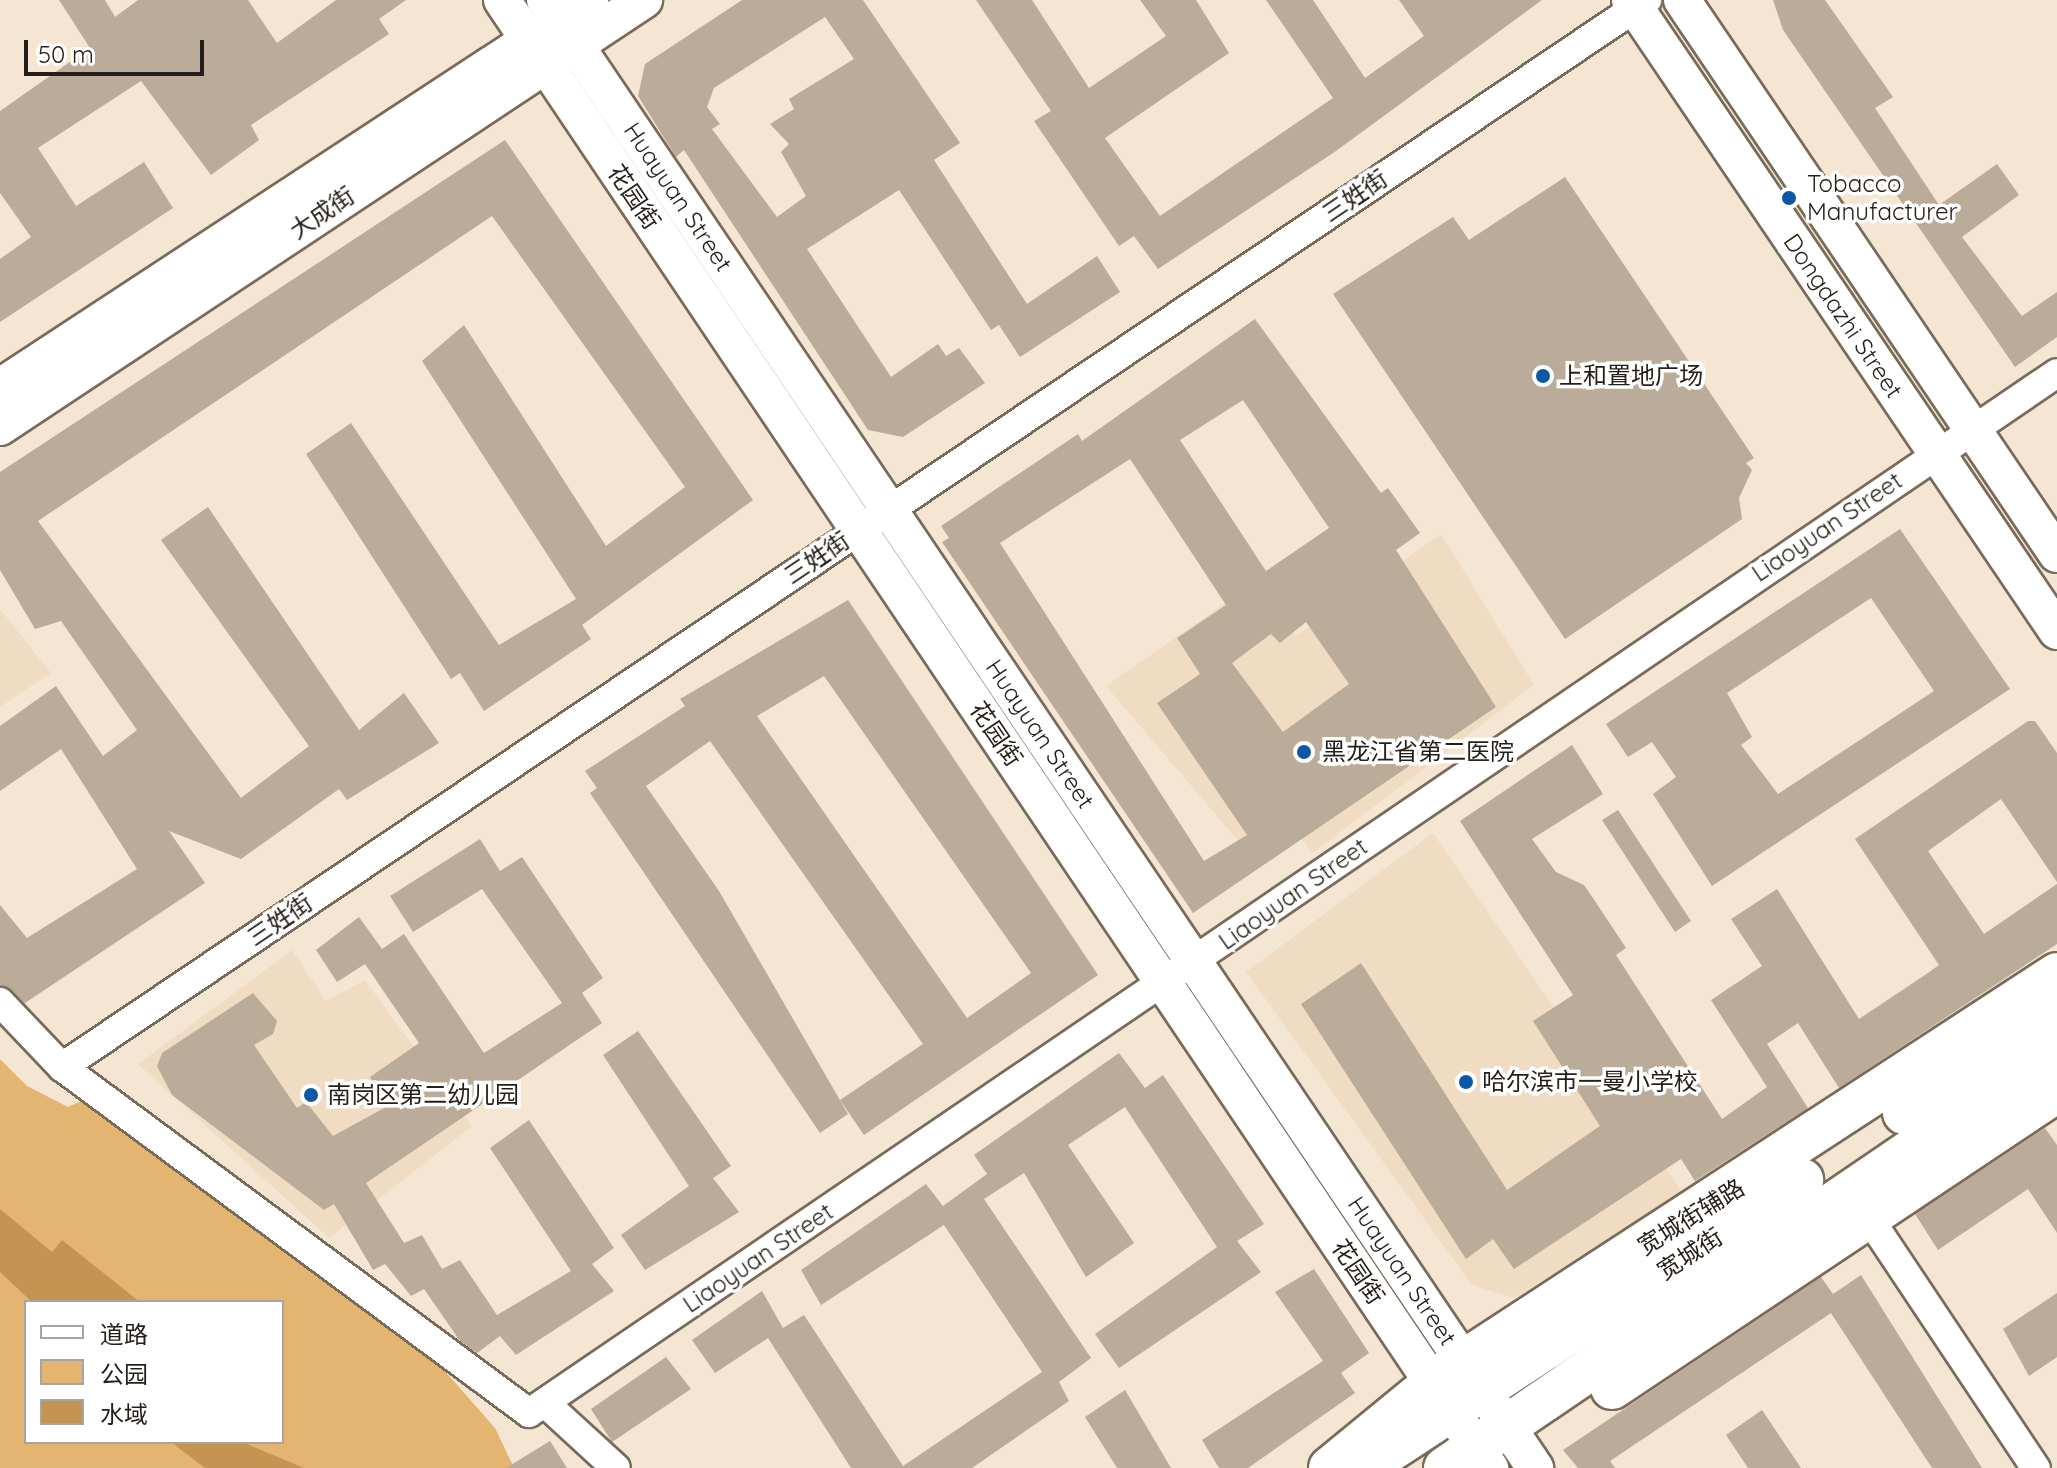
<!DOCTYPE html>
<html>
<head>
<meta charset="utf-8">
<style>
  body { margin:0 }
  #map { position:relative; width:2057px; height:1468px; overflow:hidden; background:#f5e6d3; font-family:Quicksand,"Noto Sans SC",sans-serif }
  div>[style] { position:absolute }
  .built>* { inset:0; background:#f0dcc2 }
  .green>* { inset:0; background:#e4b471 }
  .water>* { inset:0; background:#c49450 }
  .building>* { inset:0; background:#baac99 }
  .roads { filter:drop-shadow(2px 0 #786b5a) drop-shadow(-2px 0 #786b5a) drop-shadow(0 2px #786b5a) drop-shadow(0 -2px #786b5a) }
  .minor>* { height:28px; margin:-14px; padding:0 14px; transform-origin:14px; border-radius:14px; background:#fff }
  .major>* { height:36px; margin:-18px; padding:0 18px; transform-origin:18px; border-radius:18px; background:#fff }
  .highway>* { height:42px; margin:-21px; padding:0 21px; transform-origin:21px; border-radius:21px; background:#fff }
  .dots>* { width:22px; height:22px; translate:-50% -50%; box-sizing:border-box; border:4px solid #fff; border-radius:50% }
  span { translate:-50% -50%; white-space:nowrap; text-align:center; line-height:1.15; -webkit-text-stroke:7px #fff; paint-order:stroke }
  .poi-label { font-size:24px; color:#241f18 }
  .left { translate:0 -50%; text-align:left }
  .street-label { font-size:24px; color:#241f18 }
  .legend { position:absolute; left:24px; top:1300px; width:260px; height:144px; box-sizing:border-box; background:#fff; border:2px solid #a7a5a3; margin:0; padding:10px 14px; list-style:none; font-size:24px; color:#241f18 }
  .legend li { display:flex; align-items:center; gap:16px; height:40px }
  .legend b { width:40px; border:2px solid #a7a5a3 }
  .scale { position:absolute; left:24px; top:40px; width:180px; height:36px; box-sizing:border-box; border:4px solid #241f18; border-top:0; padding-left:10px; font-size:24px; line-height:28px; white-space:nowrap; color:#241f18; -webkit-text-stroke:6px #fff; paint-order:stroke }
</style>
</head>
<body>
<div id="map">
  <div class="built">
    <div style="clip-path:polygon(1441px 534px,1534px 685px,1313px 853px,1285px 819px,1246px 850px,1106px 686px,1258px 580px,1296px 636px)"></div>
    <div style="clip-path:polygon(0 609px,51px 673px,0 707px)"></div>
    <div style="clip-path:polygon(1433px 833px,1682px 1192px,1514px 1298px,1472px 1285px,1246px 972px)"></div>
    <div style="clip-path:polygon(292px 950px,326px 1001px,365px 980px,472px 1126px,329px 1238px,138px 1064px)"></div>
  </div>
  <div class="green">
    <div style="clip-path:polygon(evenodd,0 1059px,27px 1086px,68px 1107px,115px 1086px,414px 1336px,495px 1428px,514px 1468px,0 1468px,0 1059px,26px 1302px,282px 1302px,282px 1442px,26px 1442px,26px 1302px)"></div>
  </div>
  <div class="water">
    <div style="clip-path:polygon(0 1209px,52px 1252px,62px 1240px,140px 1302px,32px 1302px,0 1272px)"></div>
    <div style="clip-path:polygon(171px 1442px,242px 1442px,304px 1468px,205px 1468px)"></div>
  </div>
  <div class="building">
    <div style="clip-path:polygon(59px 0,105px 0,115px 17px,138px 0,248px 0,277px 43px,336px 0,406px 0,379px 19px,389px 34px,251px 125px,259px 140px,211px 175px,141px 81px,38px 148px,76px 206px,144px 162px,173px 208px,0 322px,0 259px,31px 237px,0 193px,0 111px,90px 48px)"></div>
    <div style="clip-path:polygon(evenodd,742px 0,863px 0,960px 143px,934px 160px,1027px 304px,1097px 256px,1120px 292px,1020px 357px,999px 325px,991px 330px,899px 190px,807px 249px,891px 377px,938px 344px,946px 356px,959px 348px,985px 383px,903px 437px,868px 430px,684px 150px,676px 157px,638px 96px,645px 64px,742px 0,825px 17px,854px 59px,789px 99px,794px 109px,770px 124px,789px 144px,781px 152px,806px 196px,777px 217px,712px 129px,720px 124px,707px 107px,714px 88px,825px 17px)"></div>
    <div style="clip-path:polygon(976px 0,1032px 0,1089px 88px,1166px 36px,1140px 0,1196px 0,1229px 53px,1105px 138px,1160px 216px,1333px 98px,1266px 0,1313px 0,1365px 78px,1424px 36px,1399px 0,1542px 0,1336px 151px,1158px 269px,1134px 236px,1119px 246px,1034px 121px,1051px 111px)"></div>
    <div style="clip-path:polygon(1773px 0,1825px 0,1893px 97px,1875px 108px,1939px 205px,1997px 164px,2019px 195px,1962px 237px,2022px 316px,2057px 292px,2057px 337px,2015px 367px,1783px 30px)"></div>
    <div style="clip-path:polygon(505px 140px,753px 500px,582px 625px,591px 639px,484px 711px,460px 673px,451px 679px,306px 454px,351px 423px,499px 645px,576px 599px,422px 361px,464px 325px,606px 546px,685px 487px,492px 216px,38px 521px,241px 798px,309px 746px,161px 540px,208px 507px,359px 730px,404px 693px,439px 743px,347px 800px,339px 789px,241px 859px,169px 831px,205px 883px,25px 1003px,0 985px,0 905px,27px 938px,137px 869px,61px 749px,0 791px,0 726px,56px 686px,103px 756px,137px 730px,61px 621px,35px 629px,0 570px,0 472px)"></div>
    <div style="clip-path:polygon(1565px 177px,1754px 458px,1746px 463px,1752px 470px,1739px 498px,1742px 519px,1565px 639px,1333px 294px,1453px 217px,1469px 240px)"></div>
    <div style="clip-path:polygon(evenodd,1255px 319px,1381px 493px,1388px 488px,1420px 533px,1396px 550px,1496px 707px,1193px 913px,942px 542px,949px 538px,941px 526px,1078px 434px,1082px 441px,1255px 319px,1243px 400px,1329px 528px,1266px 571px,1180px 440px,1243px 400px,1255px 319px,1130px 459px,1226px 605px,1177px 638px,1200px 674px,1157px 703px,1247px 835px,1204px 861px,1000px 543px,1130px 459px,1255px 319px,1306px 622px,1349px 684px,1283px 732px,1232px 663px,1271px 634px,1280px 643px,1306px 622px)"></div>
    <div style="clip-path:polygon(evenodd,1900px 529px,2010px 689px,1712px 886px,1653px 794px,1676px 777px,1652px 742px,1628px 757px,1606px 724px,1900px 529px,1871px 598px,1934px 691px,1778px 794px,1741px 745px,1752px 737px,1727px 693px,1871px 598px)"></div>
    <div style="clip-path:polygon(evenodd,848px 600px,1098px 975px,864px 1135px,840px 1100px,923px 1044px,710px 741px,646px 786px,719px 891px,848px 1114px,820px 1133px,590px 793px,597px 788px,585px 771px,685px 706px,680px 699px,848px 600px,824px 676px,1031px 973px,967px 1018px,757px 716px,824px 676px)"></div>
    <div style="clip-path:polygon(2028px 721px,2035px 721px,2057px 753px,2057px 882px,2001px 799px,1928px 851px,1984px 934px,2057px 884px,2057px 944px,1839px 1088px,1798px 1023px,1767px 1044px,1808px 1108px,1695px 1181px,1681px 1159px,1514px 1269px,1493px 1239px,1466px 1259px,1301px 1004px,1361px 963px,1507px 1190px,1600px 1126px,1533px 1021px,1573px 995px,1460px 821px,1572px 745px,1603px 794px,1532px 839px,1556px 872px,1584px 885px,1593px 898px,1626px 948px,1616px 955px,1722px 1119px,1767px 1087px,1711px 1000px,1762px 966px,1731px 919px,1777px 889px,1859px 1019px,1925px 975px,1939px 965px,1855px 839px)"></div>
    <div style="clip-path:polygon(1618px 810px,1691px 921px,1675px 932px,1602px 820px)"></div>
    <div style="clip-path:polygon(480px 839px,500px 871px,522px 857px,603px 978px,582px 993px,602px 1023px,366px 1183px,404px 1243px,422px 1235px,442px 1269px,460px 1260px,497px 1315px,571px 1271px,490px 1148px,529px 1120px,614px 1248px,592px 1264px,614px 1291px,516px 1355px,500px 1336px,477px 1353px,460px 1341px,424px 1289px,411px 1296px,385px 1264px,373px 1270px,334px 1204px,324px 1210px,172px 1095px,157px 1066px,162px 1053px,253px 993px,277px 1021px,273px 1034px,254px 1045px,297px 1108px,306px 1102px,333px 1136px,386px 1107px,370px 1077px,419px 1043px,365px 964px,337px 982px,316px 950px,359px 917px,382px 949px,404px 934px,484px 1053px,562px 1003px,482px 889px,413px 932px,390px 896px)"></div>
    <div style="clip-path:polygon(638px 1031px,731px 1166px,713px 1178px,739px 1212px,645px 1270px,621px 1235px,689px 1186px,603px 1055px)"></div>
    <div style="clip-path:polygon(1119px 1053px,1145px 1088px,1163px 1075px,1264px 1224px,1237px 1241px,1261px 1272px,1119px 1368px,1095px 1334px,1217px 1247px,1125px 1107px,1068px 1145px,1134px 1243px,1086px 1277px,1024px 1173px,984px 1199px,1091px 1358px,1059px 1382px,1069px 1401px,972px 1468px,851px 1468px,768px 1338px,715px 1373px,692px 1340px,762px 1291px,783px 1328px,804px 1315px,903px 1466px,1042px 1372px,944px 1225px,821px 1305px,801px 1270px,926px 1184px,943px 1206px,987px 1174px,974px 1155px)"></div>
    <div style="clip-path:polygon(2045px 1128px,2057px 1145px,2057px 1233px,2028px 1189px,1938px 1250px,1915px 1214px)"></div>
    <div style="clip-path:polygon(1314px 1269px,1369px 1353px,1341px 1373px,1355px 1393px,1248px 1468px,1219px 1468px,1202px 1440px,1323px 1361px,1275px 1292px)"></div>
    <div style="clip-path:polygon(1861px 1275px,1982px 1468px,1932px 1468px,1831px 1313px,1610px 1461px,1615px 1468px,1578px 1468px,1563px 1450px,1821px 1277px,1833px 1294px)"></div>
    <div style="clip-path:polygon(2057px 1293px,2057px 1357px,2029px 1376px,2003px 1329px)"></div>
    <div style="clip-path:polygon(666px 1357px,691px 1389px,612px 1442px,591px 1409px)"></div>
    <div style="clip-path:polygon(1125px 1390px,1171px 1468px,1117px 1468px,1085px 1417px)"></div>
    <div style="clip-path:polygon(1762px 1410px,1801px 1468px,1748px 1468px,1726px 1435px)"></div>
    <div style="clip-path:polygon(550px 1441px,567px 1468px,506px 1468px)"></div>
  </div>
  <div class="roads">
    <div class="minor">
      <div style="left:0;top:1002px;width:90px;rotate:46.4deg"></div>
      <div style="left:62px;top:1067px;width:1911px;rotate:-33.95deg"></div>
      <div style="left:62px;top:1067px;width:581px;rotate:36.53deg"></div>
      <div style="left:529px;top:1413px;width:1848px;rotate:-34.24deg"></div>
      <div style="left:1869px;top:1218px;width:301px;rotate:56.3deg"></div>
      <div style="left:545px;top:1403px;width:96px;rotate:42.5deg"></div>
    </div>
    <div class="major">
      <div style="left:502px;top:0;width:1770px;rotate:56.06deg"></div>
      <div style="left:545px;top:0;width:1771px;rotate:56deg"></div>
      <div style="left:1630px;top:0;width:762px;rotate:55.91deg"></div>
      <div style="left:1682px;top:0;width:669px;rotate:55.91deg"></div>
      <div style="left:0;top:387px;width:706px;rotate:-33.26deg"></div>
      <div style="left:0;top:427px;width:773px;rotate:-33.55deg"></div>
    </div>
    <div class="highway">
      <div style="left:1904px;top:1113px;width:183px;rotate:-33.4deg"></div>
      <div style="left:1612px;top:1388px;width:535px;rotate:-33.72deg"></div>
      <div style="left:1380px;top:1457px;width:505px;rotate:-33.28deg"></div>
      <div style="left:1330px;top:1468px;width:151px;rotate:-39.4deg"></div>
      <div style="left:1447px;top:1372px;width:728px;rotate:-33.12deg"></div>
      <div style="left:1445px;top:1468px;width:741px;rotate:-34.27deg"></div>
    </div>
  </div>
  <div class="dots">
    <div style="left:1789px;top:198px;background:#0c58a7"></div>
    <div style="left:1543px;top:376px;background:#0c58a7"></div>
    <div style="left:1304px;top:752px;background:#0c58a7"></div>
    <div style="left:1466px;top:1082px;background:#0c58a7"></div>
    <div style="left:311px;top:1095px;background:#0c58a7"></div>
  </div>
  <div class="poi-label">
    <span class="left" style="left:1807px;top:198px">Tobacco<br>Manufacturer</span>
    <span class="left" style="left:1559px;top:376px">上和置地广场</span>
    <span class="left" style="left:1322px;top:752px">黑龙江省第二医院</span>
    <span class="left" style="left:1482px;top:1082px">哈尔滨市一曼小学校</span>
    <span class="left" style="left:327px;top:1095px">南岗区第二幼儿园</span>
  </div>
  <div class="street-label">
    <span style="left:1355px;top:196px;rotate:-34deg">三姓街</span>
    <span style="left:634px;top:197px;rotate:56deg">花园街</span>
    <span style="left:678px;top:197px;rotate:56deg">Huayuan Street</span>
    <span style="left:322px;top:213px;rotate:-34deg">大成街</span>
    <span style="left:1843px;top:316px;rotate:56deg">Dongdazhi Street</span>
    <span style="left:1827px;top:527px;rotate:-34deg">Liaoyuan Street</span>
    <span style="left:817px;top:558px;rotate:-34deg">三姓街</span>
    <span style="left:996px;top:734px;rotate:56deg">花园街</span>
    <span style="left:1040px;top:734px;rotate:56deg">Huayuan Street</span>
    <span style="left:1293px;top:894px;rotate:-35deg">Liaoyuan Street</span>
    <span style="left:280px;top:920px;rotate:-34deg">三姓街</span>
    <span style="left:1691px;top:1217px;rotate:-32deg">宽城街辅路</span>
    <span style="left:1690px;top:1254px;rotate:-33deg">宽城街</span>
    <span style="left:758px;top:1258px;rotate:-34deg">Liaoyuan Street</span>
    <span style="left:1402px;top:1271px;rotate:56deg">Huayuan Street</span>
    <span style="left:1358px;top:1272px;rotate:56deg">花园街</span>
  </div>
  <ul class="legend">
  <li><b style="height:10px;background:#fff"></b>道路</li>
  <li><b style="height:22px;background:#e4b471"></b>公园</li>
  <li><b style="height:22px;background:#c49450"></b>水域</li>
  </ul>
  <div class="scale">50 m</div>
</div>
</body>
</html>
